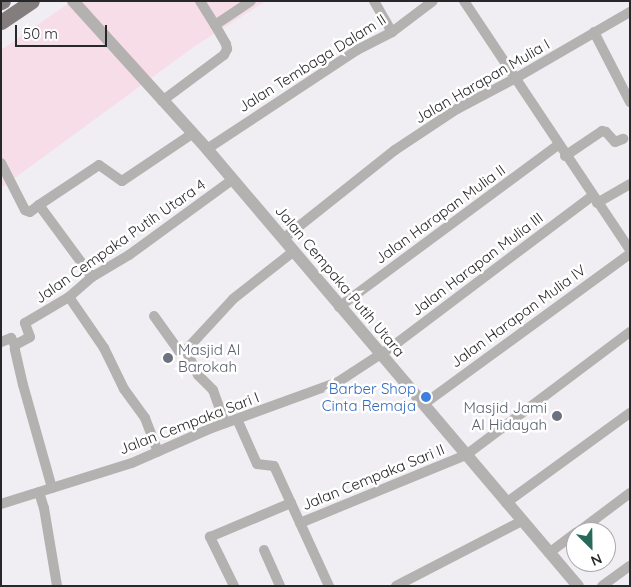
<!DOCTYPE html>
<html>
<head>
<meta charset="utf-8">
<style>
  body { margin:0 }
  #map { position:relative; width:631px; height:587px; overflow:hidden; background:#f0eef3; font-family:Quicksand,sans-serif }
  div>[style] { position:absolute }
  .commercial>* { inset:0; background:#f6dde7 }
  .minor>* { height:10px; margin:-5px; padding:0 5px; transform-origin:5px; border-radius:5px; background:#b4b1b1 }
  .tertiary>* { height:12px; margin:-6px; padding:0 6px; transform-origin:6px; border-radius:6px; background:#b4b1b1 }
  .primary>* { height:15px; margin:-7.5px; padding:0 7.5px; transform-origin:7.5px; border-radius:7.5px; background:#837e7d }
  .dots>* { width:14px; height:14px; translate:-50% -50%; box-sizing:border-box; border:2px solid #fff; border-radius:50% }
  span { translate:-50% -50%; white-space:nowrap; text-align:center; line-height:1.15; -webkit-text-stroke:5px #fff; paint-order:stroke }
  .street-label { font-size:15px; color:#282729 }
  .worship-label { font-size:15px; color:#5b616d }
  .left { translate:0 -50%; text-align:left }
  .right { translate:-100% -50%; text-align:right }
  .shop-label { font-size:15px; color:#366cbe }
  .frame { position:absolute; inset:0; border:2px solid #282729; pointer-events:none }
  .north { position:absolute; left:566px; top:522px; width:50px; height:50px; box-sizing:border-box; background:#fff; border:1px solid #a9a9a9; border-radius:50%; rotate:157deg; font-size:14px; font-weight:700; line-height:20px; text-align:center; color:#282729 }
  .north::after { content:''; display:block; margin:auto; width:18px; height:22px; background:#276a5c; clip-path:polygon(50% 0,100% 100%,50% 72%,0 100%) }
  .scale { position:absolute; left:15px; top:25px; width:92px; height:22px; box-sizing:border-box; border:2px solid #282729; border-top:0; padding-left:6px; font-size:15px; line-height:18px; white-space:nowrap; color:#282729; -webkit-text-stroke:4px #fff; paint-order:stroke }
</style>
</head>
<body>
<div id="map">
  <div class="commercial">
    <div style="clip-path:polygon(72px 1px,266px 1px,195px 46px,1px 188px,1px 50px)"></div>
  </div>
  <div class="minor">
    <div style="left:200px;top:1px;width:28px;rotate:58deg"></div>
    <div style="left:215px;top:25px;width:43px;rotate:-33.7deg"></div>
    <div style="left:374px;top:1px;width:36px;rotate:60deg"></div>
    <div style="left:464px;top:1px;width:299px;rotate:56.3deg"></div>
    <div style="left:594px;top:32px;width:79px;rotate:62.8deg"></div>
    <div style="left:162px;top:101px;width:77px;rotate:-36.6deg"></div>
    <div style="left:224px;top:55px;width:7px;rotate:-63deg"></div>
    <div style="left:227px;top:49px;width:5px;rotate:-101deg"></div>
    <div style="left:226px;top:44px;width:22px;rotate:-120deg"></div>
    <div style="left:207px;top:149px;width:180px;rotate:-33.4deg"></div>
    <div style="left:357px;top:50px;width:39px;rotate:-27deg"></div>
    <div style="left:392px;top:32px;width:51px;rotate:-37.1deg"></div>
    <div style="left:565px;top:156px;width:45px;rotate:-34deg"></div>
    <div style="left:602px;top:131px;width:4px;rotate:14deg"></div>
    <div style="left:606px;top:132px;width:13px;rotate:48deg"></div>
    <div style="left:615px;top:142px;width:9px;rotate:-21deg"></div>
    <div style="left:1px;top:163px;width:53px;rotate:62.9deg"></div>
    <div style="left:25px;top:210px;width:5px;rotate:22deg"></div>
    <div style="left:30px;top:212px;width:11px;rotate:-38deg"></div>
    <div style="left:39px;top:205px;width:89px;rotate:53.6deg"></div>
    <div style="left:597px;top:203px;width:38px;rotate:-30deg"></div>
    <div style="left:39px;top:205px;width:72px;rotate:-33.7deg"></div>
    <div style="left:99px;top:165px;width:28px;rotate:35deg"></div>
    <div style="left:122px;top:181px;width:84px;rotate:-33.9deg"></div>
    <div style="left:283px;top:239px;width:143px;rotate:-38.5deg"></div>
    <div style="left:395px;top:150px;width:74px;rotate:-33.5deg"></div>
    <div style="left:457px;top:109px;width:67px;rotate:-27.7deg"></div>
    <div style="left:516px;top:78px;width:132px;rotate:-30.1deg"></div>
    <div style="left:69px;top:297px;width:62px;rotate:55.5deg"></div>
    <div style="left:104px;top:348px;width:46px;rotate:64deg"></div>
    <div style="left:124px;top:389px;width:36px;rotate:54deg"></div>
    <div style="left:145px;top:418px;width:36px;rotate:69deg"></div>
    <div style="left:339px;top:307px;width:272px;rotate:-36.5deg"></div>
    <div style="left:154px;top:316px;width:43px;rotate:54.5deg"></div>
    <div style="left:179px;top:351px;width:7px;rotate:-8deg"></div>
    <div style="left:1px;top:342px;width:11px;rotate:-22deg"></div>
    <div style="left:11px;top:338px;width:8px;rotate:60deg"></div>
    <div style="left:424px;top:404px;width:255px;rotate:-36.1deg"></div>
    <div style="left:237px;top:419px;width:49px;rotate:66deg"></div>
    <div style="left:257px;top:464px;width:17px;rotate:7deg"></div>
    <div style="left:274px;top:466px;width:132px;rotate:65.4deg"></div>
    <div style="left:225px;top:423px;width:35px;rotate:-110deg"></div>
    <div style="left:213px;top:390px;width:21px;rotate:-135deg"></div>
    <div style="left:198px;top:375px;width:28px;rotate:-116deg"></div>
    <div style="left:186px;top:350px;width:69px;rotate:-47.3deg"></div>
    <div style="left:233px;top:299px;width:78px;rotate:-38.2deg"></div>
    <div style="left:52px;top:488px;width:107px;rotate:-105.7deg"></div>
    <div style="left:23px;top:385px;width:37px;rotate:-103deg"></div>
    <div style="left:15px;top:349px;width:4px;rotate:-90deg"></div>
    <div style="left:15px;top:345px;width:17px;rotate:-28deg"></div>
    <div style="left:30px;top:337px;width:15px;rotate:-110deg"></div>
    <div style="left:25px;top:323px;width:51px;rotate:-30.6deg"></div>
    <div style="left:69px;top:297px;width:30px;rotate:-41deg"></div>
    <div style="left:92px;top:277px;width:43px;rotate:-30.7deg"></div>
    <div style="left:129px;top:255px;width:127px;rotate:-36.1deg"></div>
    <div style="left:39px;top:492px;width:17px;rotate:73deg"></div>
    <div style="left:44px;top:508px;width:79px;rotate:80.5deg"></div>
    <div style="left:506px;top:503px;width:153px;rotate:-36deg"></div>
    <div style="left:1px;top:504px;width:137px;rotate:-17.4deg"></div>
    <div style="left:132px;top:463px;width:84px;rotate:-23.8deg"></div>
    <div style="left:209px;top:429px;width:137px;rotate:-20deg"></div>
    <div style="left:338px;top:382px;width:66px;rotate:-33.2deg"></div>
    <div style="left:393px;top:346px;width:249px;rotate:-37deg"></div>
    <div style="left:300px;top:523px;width:179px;rotate:-22.3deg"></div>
    <div style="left:466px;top:455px;width:205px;rotate:-36.9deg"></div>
    <div style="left:578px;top:532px;width:65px;rotate:-36.9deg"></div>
    <div style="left:264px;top:550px;width:39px;rotate:66deg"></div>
    <div style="left:549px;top:553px;width:34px;rotate:-37deg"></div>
    <div style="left:234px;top:586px;width:55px;rotate:-116.1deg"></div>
    <div style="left:210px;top:537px;width:88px;rotate:-22.8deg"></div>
    <div style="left:396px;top:586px;width:142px;rotate:-27.3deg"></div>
    <div style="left:602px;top:586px;width:34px;rotate:-36deg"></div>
  </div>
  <div class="tertiary">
    <div style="left:73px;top:1px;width:200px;rotate:47.8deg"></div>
    <div style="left:207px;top:149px;width:573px;rotate:49.67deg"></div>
  </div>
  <div class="primary">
    <div style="left:1px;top:2px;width:2px;rotate:-27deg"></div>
    <div style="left:1px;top:22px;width:37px;rotate:-34deg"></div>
  </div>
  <div class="dots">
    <div style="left:168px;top:358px;background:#6b7280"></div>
    <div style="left:426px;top:397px;background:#3f7fe0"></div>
    <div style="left:557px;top:416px;background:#6b7280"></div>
  </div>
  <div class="street-label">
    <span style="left:312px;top:63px;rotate:-32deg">Jalan Tembaga Dalam II</span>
    <span style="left:482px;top:81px;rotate:-30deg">Jalan Harapan Mulia I</span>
    <span style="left:440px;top:214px;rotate:-36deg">Jalan Harapan Mulia II</span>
    <span style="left:120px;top:241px;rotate:-35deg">Jalan Cempaka Putih Utara 4</span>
    <span style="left:477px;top:264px;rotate:-37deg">Jalan Harapan Mulia III</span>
    <span style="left:340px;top:281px;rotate:50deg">Jalan Cempaka Putih Utara</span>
    <span style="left:518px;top:316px;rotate:-36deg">Jalan Harapan Mulia IV</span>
    <span style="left:189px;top:423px;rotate:-21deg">Jalan Cempaka Sari I</span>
    <span style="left:373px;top:477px;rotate:-22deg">Jalan Cempaka Sari II</span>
  </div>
  <div class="worship-label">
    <span class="left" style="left:178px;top:358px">Masjid Al<br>Barokah</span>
    <span class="right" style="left:547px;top:416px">Masjid Jami<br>Al Hidayah</span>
  </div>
  <div class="shop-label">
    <span class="right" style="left:416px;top:397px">Barber Shop<br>Cinta Remaja</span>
  </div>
  <div class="frame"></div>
  <div class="north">N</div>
  <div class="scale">50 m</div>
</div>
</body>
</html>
